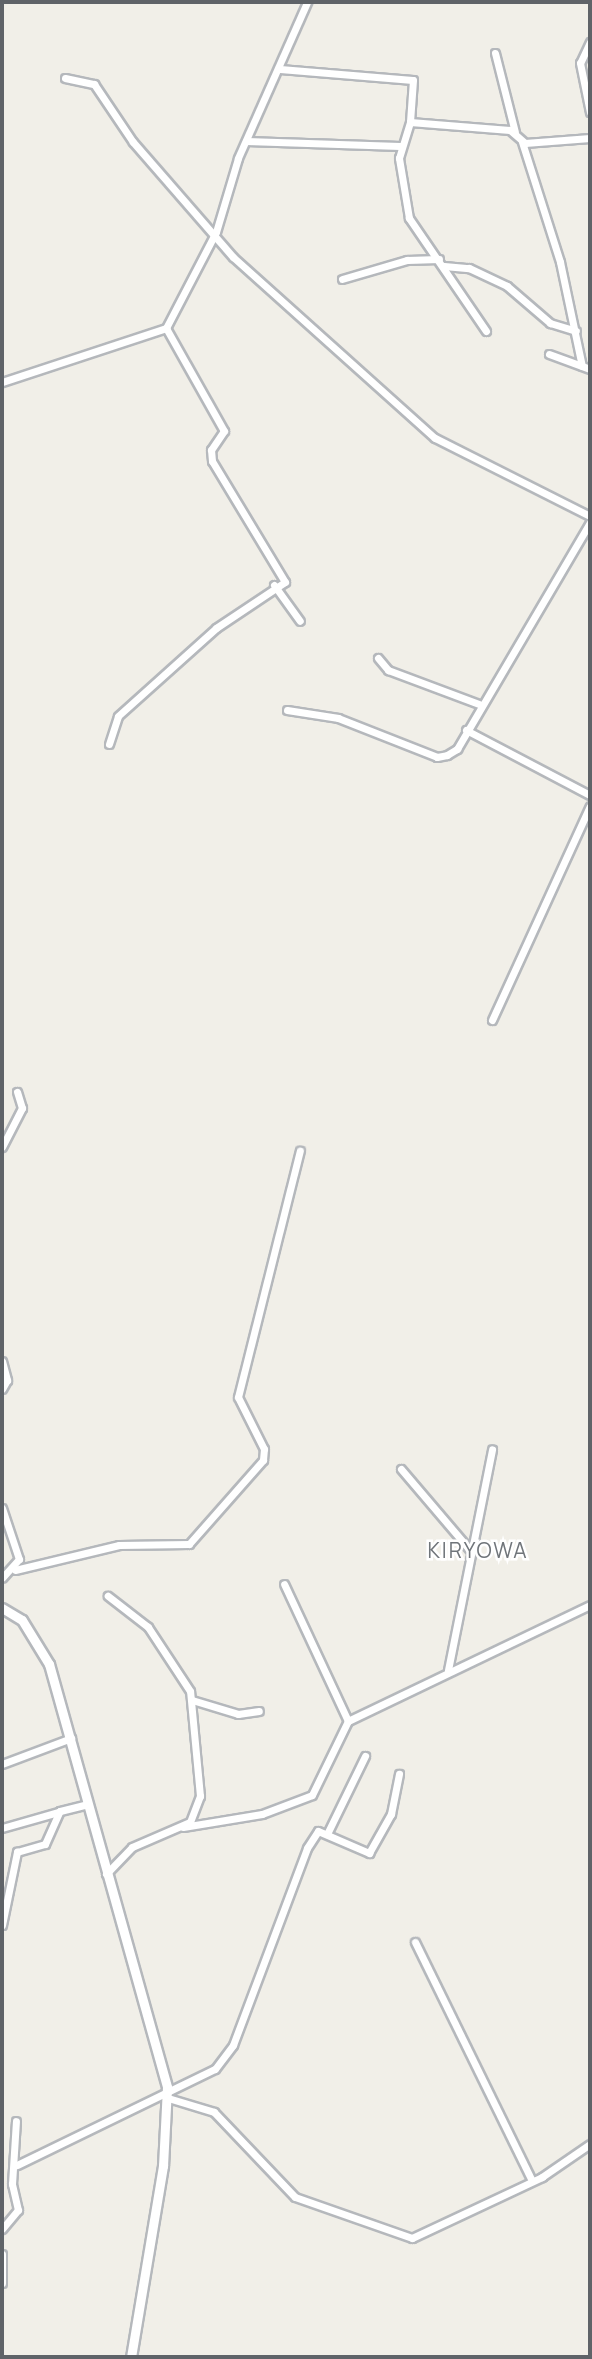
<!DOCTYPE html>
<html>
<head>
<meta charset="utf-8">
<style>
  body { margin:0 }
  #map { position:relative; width:592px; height:2359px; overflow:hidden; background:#f1efe8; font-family:Manrope,sans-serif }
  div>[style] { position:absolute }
  .roads { filter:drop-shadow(2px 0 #b5b8bc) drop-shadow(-2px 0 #b5b8bc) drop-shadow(0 2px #b5b8bc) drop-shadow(0 -2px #b5b8bc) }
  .minor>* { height:7px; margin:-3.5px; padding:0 3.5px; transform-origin:3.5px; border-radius:3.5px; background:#fff }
  .tertiary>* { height:9px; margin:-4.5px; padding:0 4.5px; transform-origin:4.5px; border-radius:4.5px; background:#fff }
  span { translate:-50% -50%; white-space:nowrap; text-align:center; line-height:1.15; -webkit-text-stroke:5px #fff; paint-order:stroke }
  .quarter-label { font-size:21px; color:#70757a; letter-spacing:2px }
  .frame { position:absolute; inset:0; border:4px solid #5f6368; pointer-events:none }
</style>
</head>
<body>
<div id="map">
  <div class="roads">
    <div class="minor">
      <div style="left:590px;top:42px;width:23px;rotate:115deg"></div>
      <div style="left:580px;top:63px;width:50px;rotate:78.5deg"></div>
      <div style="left:495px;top:53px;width:81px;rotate:75.8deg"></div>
      <div style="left:280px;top:69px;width:133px;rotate:4.7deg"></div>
      <div style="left:413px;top:80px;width:42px;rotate:94.1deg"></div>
      <div style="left:65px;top:78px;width:30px;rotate:12deg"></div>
      <div style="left:94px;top:84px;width:70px;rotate:56.1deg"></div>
      <div style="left:133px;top:142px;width:152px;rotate:49deg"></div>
      <div style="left:233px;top:257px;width:271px;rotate:41.9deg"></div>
      <div style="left:435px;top:438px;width:174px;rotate:26.7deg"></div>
      <div style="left:246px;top:141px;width:154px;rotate:1.9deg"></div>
      <div style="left:522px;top:142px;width:126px;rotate:72.4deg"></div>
      <div style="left:560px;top:262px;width:106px;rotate:78.1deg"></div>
      <div style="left:444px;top:266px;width:25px;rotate:5deg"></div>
      <div style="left:469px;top:268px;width:42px;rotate:25.3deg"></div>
      <div style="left:507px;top:286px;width:57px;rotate:40.7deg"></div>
      <div style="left:550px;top:323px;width:27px;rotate:17deg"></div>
      <div style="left:342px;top:279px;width:68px;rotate:-16.3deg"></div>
      <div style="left:407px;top:260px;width:32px;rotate:-2deg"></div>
      <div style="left:486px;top:331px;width:137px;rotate:-124.3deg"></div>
      <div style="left:409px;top:218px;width:61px;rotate:-99.5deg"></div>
      <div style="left:399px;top:158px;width:38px;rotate:-73deg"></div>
      <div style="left:410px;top:122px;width:100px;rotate:4.6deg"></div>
      <div style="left:510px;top:130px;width:20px;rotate:41deg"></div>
      <div style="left:525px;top:143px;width:65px;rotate:-4.4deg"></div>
      <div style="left:549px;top:354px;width:44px;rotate:20.1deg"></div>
      <div style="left:2px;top:382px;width:173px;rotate:-18.2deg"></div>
      <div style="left:166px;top:328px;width:108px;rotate:-62.5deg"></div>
      <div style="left:216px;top:232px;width:77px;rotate:-73.4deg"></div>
      <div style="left:238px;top:158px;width:171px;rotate:-66.1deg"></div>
      <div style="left:274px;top:585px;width:44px;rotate:54.2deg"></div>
      <div style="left:378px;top:658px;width:16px;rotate:50deg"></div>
      <div style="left:388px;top:670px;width:97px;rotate:20.5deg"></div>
      <div style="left:287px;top:710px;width:52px;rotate:8.9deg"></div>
      <div style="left:338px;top:718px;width:106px;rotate:21.5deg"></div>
      <div style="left:437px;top:757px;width:10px;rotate:-11deg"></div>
      <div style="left:447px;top:755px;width:12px;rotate:-31deg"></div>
      <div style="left:457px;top:749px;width:263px;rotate:-59.6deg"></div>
      <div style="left:466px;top:730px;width:140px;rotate:27.7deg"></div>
      <div style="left:109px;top:744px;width:29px;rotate:-72deg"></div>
      <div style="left:118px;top:716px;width:132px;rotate:-41.9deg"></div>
      <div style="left:216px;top:628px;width:83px;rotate:-33.7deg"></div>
      <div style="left:285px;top:582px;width:141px;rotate:-121.1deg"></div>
      <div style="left:212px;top:461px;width:11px;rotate:-95deg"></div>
      <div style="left:211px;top:450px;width:23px;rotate:-56deg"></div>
      <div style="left:224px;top:431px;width:118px;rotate:-119.4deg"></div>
      <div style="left:492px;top:1020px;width:235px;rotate:-65.4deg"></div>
      <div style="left:2px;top:1147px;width:44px;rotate:-62.9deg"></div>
      <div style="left:22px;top:1108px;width:17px;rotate:-107deg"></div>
      <div style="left:2px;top:1361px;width:20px;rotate:75deg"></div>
      <div style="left:7px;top:1380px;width:10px;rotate:119deg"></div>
      <div style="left:401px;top:1469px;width:106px;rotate:49.6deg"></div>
      <div style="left:2px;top:1508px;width:54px;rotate:71.6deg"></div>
      <div style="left:19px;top:1559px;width:25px;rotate:132deg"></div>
      <div style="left:15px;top:1570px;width:107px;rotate:-13.5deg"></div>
      <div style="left:119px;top:1545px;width:70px;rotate:-0.8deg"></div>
      <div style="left:189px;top:1544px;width:112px;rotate:-48.6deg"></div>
      <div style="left:263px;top:1460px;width:11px;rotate:-85deg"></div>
      <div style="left:264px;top:1449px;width:58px;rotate:-116.6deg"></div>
      <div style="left:238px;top:1397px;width:254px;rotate:-75.9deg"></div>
      <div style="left:448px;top:1670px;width:225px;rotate:-78.7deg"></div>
      <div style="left:192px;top:1700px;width:48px;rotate:16.9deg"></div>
      <div style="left:238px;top:1714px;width:21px;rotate:-8deg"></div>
      <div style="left:348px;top:1721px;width:268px;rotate:-25.6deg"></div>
      <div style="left:2px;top:1764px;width:74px;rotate:-20.6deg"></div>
      <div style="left:183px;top:1827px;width:80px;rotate:-9.3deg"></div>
      <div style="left:262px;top:1814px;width:53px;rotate:-20.8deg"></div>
      <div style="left:312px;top:1795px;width:82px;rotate:-64.1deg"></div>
      <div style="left:348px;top:1721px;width:151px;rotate:-115deg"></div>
      <div style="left:2px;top:1828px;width:58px;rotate:-15.9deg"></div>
      <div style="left:327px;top:1834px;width:87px;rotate:-64deg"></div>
      <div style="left:106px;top:1874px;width:37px;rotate:-46deg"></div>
      <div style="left:132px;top:1847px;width:63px;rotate:-23.3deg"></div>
      <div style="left:190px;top:1822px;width:28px;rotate:-69deg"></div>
      <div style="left:200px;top:1796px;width:105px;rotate:-95.4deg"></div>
      <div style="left:190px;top:1691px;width:77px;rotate:-123.3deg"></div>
      <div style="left:148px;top:1627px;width:51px;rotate:-142.2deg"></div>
      <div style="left:2px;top:1925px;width:75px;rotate:-78.4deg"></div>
      <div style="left:17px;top:1852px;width:29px;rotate:-16deg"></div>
      <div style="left:45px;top:1844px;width:36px;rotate:-66deg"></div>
      <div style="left:60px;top:1811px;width:29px;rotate:-14deg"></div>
      <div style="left:415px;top:1942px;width:266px;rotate:63.9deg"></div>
      <div style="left:168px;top:2098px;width:48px;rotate:16.9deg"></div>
      <div style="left:214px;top:2112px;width:117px;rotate:46.4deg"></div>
      <div style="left:295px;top:2197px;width:124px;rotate:19.3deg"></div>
      <div style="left:412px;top:2238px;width:144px;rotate:-25.1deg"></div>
      <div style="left:542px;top:2177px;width:58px;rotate:-34.5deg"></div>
      <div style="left:17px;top:2165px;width:220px;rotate:-25.9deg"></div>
      <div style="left:215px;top:2069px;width:30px;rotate:-53deg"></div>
      <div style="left:233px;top:2045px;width:210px;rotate:-69.4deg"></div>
      <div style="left:307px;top:1848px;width:20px;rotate:-57deg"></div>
      <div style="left:318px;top:1831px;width:56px;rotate:23.3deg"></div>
      <div style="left:369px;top:1853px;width:45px;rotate:-60.6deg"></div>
      <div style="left:391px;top:1814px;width:41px;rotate:-78.7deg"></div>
      <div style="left:2px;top:2229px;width:25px;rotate:-50deg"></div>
      <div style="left:18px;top:2210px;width:27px;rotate:-103deg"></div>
      <div style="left:12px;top:2184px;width:63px;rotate:-86.4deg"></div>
      <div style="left:2px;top:2254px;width:29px;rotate:90deg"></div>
    </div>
    <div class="tertiary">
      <div style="left:2px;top:1608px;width:23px;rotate:31deg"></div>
      <div style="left:22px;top:1620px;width:52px;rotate:58.5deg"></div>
      <div style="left:49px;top:1664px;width:439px;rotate:74.4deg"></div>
      <div style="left:167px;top:2087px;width:79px;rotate:92.9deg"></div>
      <div style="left:163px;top:2166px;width:194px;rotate:99.5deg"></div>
    </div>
  </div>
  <div class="quarter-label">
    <span style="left:478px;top:1550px">KIRYOWA</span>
  </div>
  <div class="frame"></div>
</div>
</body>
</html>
